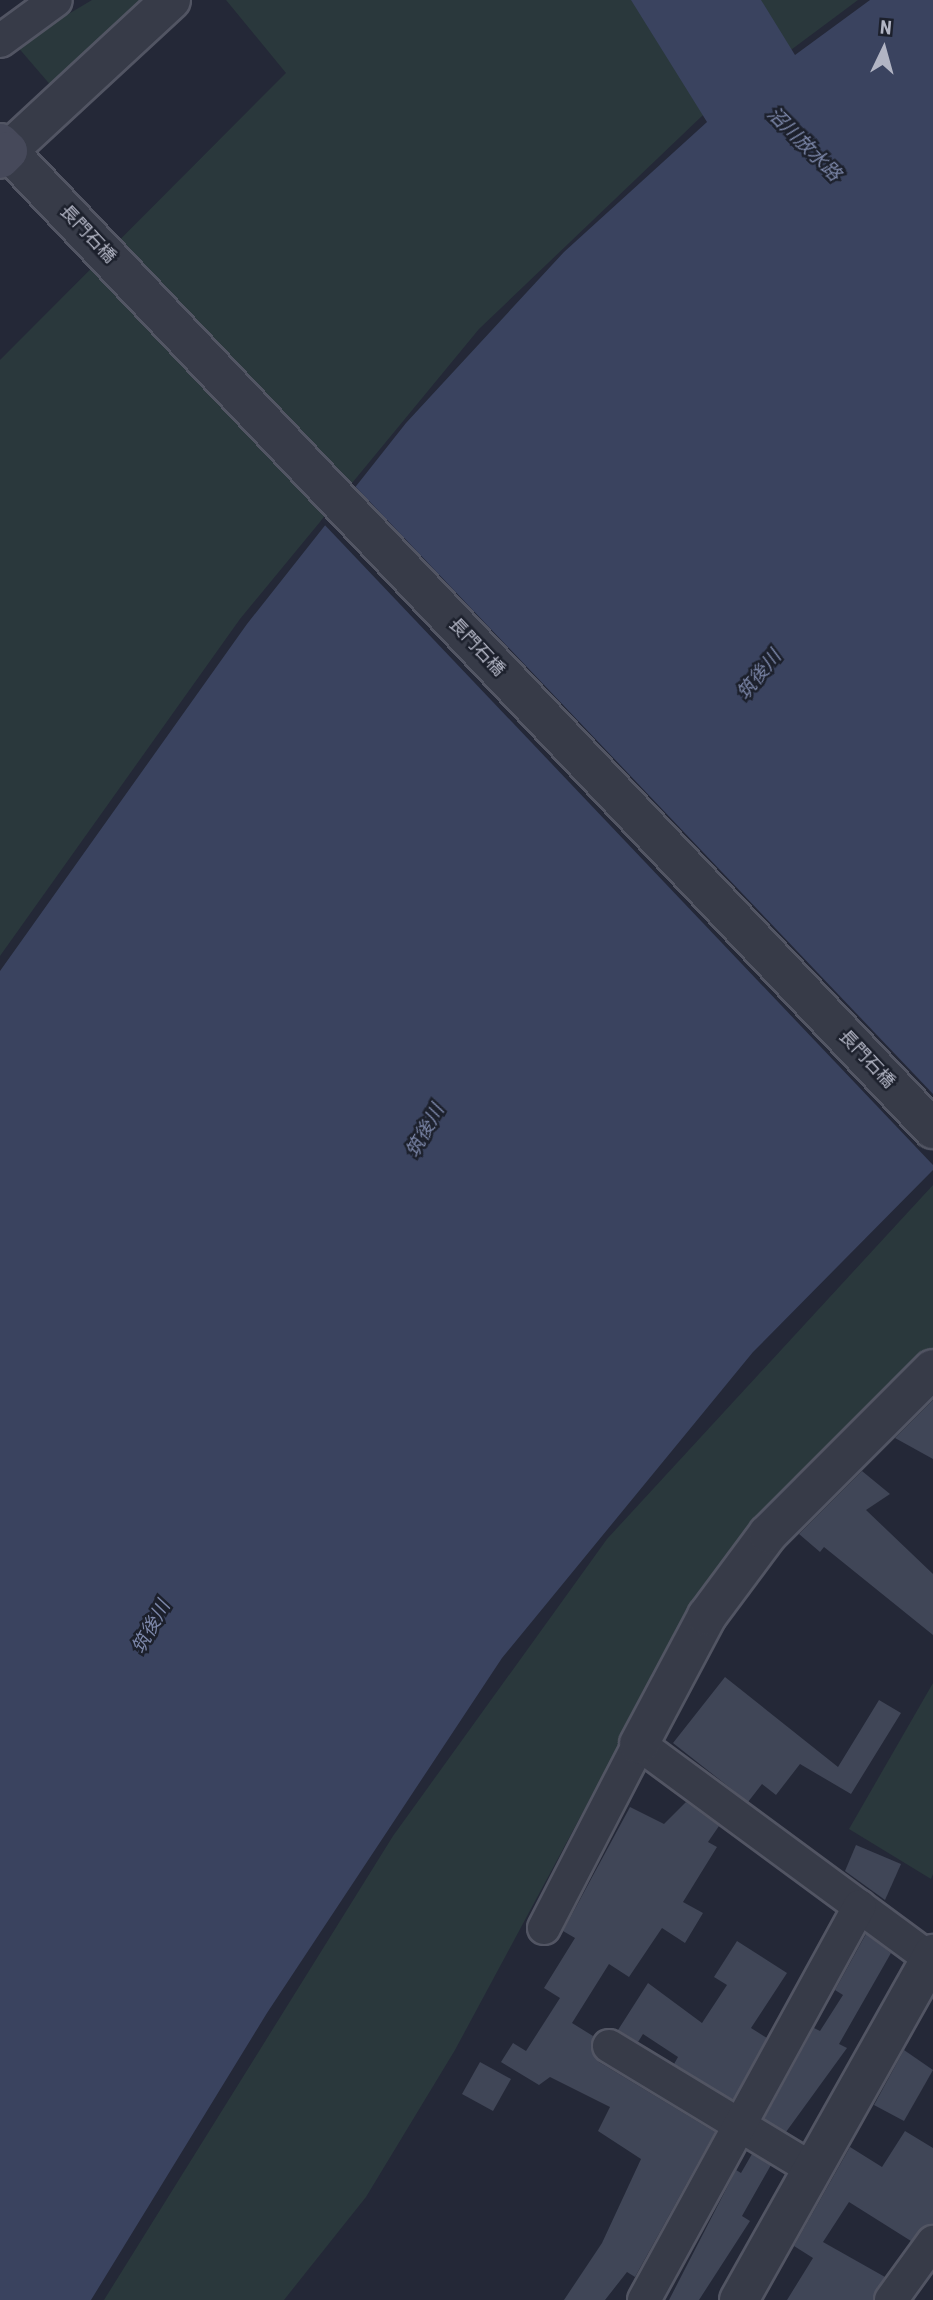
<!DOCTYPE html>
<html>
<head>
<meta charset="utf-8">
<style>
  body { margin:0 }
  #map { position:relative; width:933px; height:2300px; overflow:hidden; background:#242837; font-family:"Roboto Condensed","Noto Sans JP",sans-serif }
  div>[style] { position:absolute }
  .green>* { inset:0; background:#2a383c }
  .water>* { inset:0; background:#3a435f }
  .pier>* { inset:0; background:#242837 }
  .building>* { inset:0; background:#404657 }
  .roads { filter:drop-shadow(2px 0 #525563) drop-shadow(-2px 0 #525563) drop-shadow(0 2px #525563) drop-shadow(0 -2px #525563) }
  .minor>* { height:32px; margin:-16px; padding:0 16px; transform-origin:16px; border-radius:16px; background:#373b48 }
  .tertiary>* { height:38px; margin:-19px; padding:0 19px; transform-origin:19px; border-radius:19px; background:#373b48 }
  .secondary>* { height:38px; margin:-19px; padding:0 19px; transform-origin:19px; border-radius:19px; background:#46495a }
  span { translate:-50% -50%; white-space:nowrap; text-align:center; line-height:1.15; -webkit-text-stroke:5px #1c202c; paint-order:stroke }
  .street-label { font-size:18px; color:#b2b5c4 }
  .water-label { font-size:19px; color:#7c87a9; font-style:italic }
  .north { position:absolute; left:849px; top:14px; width:70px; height:70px; -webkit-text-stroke:5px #1c202c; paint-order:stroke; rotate:5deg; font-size:19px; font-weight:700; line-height:28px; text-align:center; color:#b2b5c4 }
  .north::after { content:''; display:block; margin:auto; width:24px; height:32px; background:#b2b5c4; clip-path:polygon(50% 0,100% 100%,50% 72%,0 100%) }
</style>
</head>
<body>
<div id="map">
  <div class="green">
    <div style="clip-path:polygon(92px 0,150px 0,53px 88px,16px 45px)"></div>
    <div style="clip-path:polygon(226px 0,858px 0,702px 116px,479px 329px,240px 619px,0 956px,0 360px,286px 73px)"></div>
    <div style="clip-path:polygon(933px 1185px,933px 1354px,800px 1472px,698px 1598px,455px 2050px,366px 2197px,284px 2300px,104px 2300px,393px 1836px,607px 1539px)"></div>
    <div style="clip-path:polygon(933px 1683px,933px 1874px,931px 1879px,849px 1829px)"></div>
  </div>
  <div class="water">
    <div style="clip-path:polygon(631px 0,761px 0,795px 55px,870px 0,933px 0,933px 1170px,753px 1352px,502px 1658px,267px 2013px,91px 2300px,0 2300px,0 971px,247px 624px,406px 423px,564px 252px,707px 122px)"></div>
  </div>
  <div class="pier">
    <div style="clip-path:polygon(352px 483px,933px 1094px,933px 1165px,321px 521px)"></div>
  </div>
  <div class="building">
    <div style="clip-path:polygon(933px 1400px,933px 1459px,895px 1438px)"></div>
    <div style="clip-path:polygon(862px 1471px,890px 1494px,866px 1510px,933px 1574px,933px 1635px,824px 1547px,820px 1552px,799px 1534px)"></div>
    <div style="clip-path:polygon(725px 1677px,838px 1767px,879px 1700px,901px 1713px,851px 1794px,800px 1764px,776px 1795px,762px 1784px,748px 1802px,673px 1743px)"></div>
    <div style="clip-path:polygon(686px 1802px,719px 1826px,708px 1842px,717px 1847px,683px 1902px,703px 1913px,685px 1943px,662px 1928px,629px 1977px,609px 1964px,572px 2023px,593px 2036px,591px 2046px,599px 2062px,715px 2132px,635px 2277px,627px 2272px,605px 2300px,564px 2300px,602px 2243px,641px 2159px,598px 2131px,610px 2107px,550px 2077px,539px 2085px,501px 2062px,513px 2043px,526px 2051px,560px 1998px,544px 1988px,575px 1938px,563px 1931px,630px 1807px,664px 1824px)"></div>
    <div style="clip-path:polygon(856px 1845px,901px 1864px,885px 1900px,845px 1871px)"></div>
    <div style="clip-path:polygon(866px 1934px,891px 1953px,839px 2044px,847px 2048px,786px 2132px,764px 2119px,814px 2028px,820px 2031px,843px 1995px,835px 1990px)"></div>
    <div style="clip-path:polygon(737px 1941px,787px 1973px,751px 2028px,767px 2038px,733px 2100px,674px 2064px,678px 2057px,643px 2034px,638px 2042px,618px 2030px,648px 1983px,702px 2023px,727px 1985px,714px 1977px)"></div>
    <div style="clip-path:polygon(904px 2050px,933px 2070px,904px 2121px,874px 2105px)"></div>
    <div style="clip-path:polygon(480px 2062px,511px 2079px,493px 2111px,462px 2094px)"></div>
    <div style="clip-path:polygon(905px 2131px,933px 2148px,933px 2224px,911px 2241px,849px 2202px,823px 2242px,885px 2277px,873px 2300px,787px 2300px,813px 2258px,794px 2246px,850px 2147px,882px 2167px)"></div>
    <div style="clip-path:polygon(752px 2154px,771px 2165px,742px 2216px,750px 2221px,699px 2300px,669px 2300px,736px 2170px,741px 2173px)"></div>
  </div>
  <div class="roads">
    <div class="minor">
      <div style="left:0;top:41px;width:69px;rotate:-36.2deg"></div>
      <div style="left:544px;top:1928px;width:207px;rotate:-62.7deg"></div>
      <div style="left:639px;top:1744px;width:365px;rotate:36.4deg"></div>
      <div style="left:609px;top:2046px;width:234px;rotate:31.2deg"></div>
      <div style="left:644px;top:2300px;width:449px;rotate:-61.3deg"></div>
      <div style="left:891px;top:2300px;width:72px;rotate:-54.1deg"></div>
    </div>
    <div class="tertiary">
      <div style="left:171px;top:0;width:222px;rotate:137.2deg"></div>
      <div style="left:8px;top:151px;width:1346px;rotate:46.6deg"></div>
      <div style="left:639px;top:1744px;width:145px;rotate:-62deg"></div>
      <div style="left:707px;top:1616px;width:102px;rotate:-53.4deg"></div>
      <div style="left:768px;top:1534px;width:233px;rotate:-45deg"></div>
      <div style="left:739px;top:2300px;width:397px;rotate:-60.7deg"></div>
    </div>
    <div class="secondary">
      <div style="left:0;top:143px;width:11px;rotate:45deg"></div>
      <div style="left:8px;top:151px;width:11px;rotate:135deg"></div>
    </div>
  </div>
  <div class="street-label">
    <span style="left:88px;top:234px;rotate:47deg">長門石橋</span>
    <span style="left:477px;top:647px;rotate:47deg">長門石橋</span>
    <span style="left:867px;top:1059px;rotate:47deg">長門石橋</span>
  </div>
  <div class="water-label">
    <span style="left:804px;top:144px;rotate:45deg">沼川放水路</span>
    <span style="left:759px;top:675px;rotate:-51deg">筑後川</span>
    <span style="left:425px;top:1131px;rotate:-61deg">筑後川</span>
    <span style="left:151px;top:1627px;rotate:-61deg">筑後川</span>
  </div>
  <div class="north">N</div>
</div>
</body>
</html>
